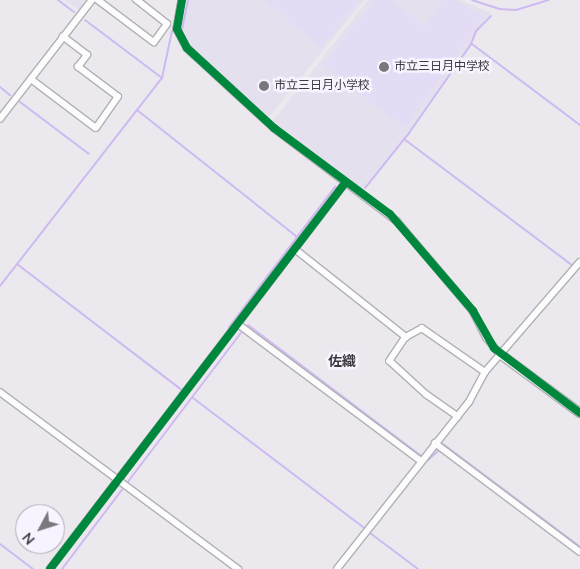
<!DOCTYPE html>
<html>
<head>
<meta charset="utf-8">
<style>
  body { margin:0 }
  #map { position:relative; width:580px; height:569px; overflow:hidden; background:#ebe9ee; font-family:"Nunito Sans","Noto Sans JP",sans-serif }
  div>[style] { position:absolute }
  .built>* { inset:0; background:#e5e0ed }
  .green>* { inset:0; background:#e4dbf5 }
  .stream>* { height:2px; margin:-1px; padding:0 1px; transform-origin:1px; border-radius:1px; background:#cfb9f2 }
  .roads { filter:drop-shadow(1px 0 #b2b0b5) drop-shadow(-1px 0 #b2b0b5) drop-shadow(0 1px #b2b0b5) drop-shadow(0 -1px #b2b0b5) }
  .street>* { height:5.5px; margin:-2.75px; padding:0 2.75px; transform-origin:2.75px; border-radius:2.75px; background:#fcfcfc }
  .secondary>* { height:8px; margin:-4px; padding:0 4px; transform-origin:4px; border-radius:4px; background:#fcfcfc }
  .cycleway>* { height:8px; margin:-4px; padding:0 4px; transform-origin:4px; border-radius:4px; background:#00873e }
  .dots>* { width:14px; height:14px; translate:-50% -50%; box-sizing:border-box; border:2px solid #f7f3ff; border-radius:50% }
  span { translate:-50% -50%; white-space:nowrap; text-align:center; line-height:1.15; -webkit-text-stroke:5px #f7f3ff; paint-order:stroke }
  .poi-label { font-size:12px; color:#3d3b40 }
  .left { translate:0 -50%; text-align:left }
  .neighbourhood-label { font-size:14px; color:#3d3b40; font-weight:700 }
  .north { position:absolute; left:15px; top:504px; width:50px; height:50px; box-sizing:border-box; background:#f7f3ff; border:1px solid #ada9b3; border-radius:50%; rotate:230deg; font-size:14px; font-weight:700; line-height:20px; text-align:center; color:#3d3b40 }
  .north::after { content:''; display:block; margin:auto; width:18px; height:22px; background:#7a787d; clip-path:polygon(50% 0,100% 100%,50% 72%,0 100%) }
</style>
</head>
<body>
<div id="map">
  <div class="built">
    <div style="clip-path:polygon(65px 0,86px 0,79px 10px)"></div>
    <div style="clip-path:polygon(187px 0,364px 0,268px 118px,186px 41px,181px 28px)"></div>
    <div style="clip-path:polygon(368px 0,460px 0,491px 13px,407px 134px,362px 189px,273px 121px)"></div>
  </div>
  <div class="green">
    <div style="clip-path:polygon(265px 0,359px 0,321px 48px)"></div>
    <div style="clip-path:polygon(375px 0,393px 0,424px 27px,444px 0,456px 0,484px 16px,405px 128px,323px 65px)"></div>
  </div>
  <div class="stream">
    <div style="left:58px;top:0;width:20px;rotate:37deg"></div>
    <div style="left:472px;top:0;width:29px;rotate:18deg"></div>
    <div style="left:500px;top:9px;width:16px;rotate:4deg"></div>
    <div style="left:516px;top:10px;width:34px;rotate:-17deg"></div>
    <div style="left:85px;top:20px;width:96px;rotate:37deg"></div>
    <div style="left:182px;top:29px;width:30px;rotate:-78deg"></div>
    <div style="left:472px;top:44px;width:135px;rotate:36.9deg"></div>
    <div style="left:0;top:87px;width:13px;rotate:39deg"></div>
    <div style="left:20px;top:102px;width:86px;rotate:37deg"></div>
    <div style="left:137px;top:110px;width:204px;rotate:38.4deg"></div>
    <div style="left:404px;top:139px;width:210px;rotate:36.9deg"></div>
    <div style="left:365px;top:188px;width:70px;rotate:-51.3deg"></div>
    <div style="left:409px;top:133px;width:108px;rotate:-55.1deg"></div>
    <div style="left:471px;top:44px;width:14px;rotate:-69deg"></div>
    <div style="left:476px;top:31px;width:21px;rotate:-45deg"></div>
    <div style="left:17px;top:264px;width:208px;rotate:37.4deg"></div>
    <div style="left:0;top:286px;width:264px;rotate:-52.1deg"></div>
    <div style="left:162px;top:78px;width:48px;rotate:-78deg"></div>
    <div style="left:248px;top:325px;width:216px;rotate:37.1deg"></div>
    <div style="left:229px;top:327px;width:176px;rotate:-52.9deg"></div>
    <div style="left:193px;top:398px;width:215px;rotate:37.2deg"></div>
    <div style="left:443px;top:444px;width:171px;rotate:36.9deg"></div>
    <div style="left:427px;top:461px;width:15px;rotate:-42deg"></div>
    <div style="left:127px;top:483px;width:188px;rotate:-52.8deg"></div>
    <div style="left:370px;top:533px;width:60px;rotate:36.9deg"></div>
    <div style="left:0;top:544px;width:41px;rotate:37.1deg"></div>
    <div style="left:62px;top:569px;width:103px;rotate:-52.9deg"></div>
  </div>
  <div class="roads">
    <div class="street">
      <div style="left:98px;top:0;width:70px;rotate:36.9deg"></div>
      <div style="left:154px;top:42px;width:22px;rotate:-54deg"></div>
      <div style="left:167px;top:24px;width:39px;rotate:-142deg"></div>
      <div style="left:182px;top:0;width:29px;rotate:100deg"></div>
      <div style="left:177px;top:29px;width:21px;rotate:62deg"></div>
      <div style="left:187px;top:48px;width:118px;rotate:42.6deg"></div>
      <div style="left:274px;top:128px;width:154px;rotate:37.1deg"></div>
      <div style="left:397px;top:221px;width:118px;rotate:49.8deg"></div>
      <div style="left:473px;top:311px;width:30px;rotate:63deg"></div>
      <div style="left:487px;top:338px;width:21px;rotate:51deg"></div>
      <div style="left:31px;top:79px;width:81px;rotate:37deg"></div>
      <div style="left:96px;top:128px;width:38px;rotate:-55deg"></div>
      <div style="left:118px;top:97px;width:50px;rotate:-143.1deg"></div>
      <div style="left:78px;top:67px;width:15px;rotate:-53deg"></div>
      <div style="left:87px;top:55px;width:30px;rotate:-143deg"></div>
      <div style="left:0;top:119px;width:150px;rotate:-52.3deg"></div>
      <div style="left:295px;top:249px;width:142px;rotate:38.4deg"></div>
      <div style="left:406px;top:337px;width:29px;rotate:124deg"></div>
      <div style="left:390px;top:361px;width:49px;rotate:42.5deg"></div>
      <div style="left:426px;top:394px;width:39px;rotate:35deg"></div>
      <div style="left:238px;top:324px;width:229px;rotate:36.8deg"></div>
      <div style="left:406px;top:337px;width:18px;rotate:-29deg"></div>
      <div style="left:422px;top:328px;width:77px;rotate:34.9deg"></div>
      <div style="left:0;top:392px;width:297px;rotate:36.6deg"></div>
      <div style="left:435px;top:443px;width:181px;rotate:36.9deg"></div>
      <div style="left:50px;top:569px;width:486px;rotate:-52.6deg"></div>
      <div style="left:337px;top:569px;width:213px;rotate:-51.7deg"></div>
      <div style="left:469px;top:402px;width:34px;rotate:-62deg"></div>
      <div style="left:485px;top:372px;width:145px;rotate:-49.2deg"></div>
    </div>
    <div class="secondary">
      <div style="left:500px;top:354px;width:99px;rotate:36.4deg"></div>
    </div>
  </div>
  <div class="cycleway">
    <div style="left:182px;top:0;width:29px;rotate:100deg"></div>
    <div style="left:177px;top:29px;width:21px;rotate:62deg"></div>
    <div style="left:187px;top:48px;width:118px;rotate:42.6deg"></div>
    <div style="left:274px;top:128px;width:144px;rotate:36.6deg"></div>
    <div style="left:390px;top:214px;width:128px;rotate:49.4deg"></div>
    <div style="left:473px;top:311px;width:43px;rotate:60.4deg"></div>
    <div style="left:494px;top:348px;width:108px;rotate:37.1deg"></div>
    <div style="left:50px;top:569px;width:486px;rotate:-52.6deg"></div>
  </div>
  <div class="dots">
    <div style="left:384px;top:67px;background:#7a787d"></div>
    <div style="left:264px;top:86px;background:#7a787d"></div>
  </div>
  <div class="poi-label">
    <span class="left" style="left:394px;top:67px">市立三日月中学校</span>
    <span class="left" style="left:274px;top:86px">市立三日月小学校</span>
  </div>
  <div class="neighbourhood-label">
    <span style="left:342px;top:362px">佐織</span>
  </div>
  <div class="north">N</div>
</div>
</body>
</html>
